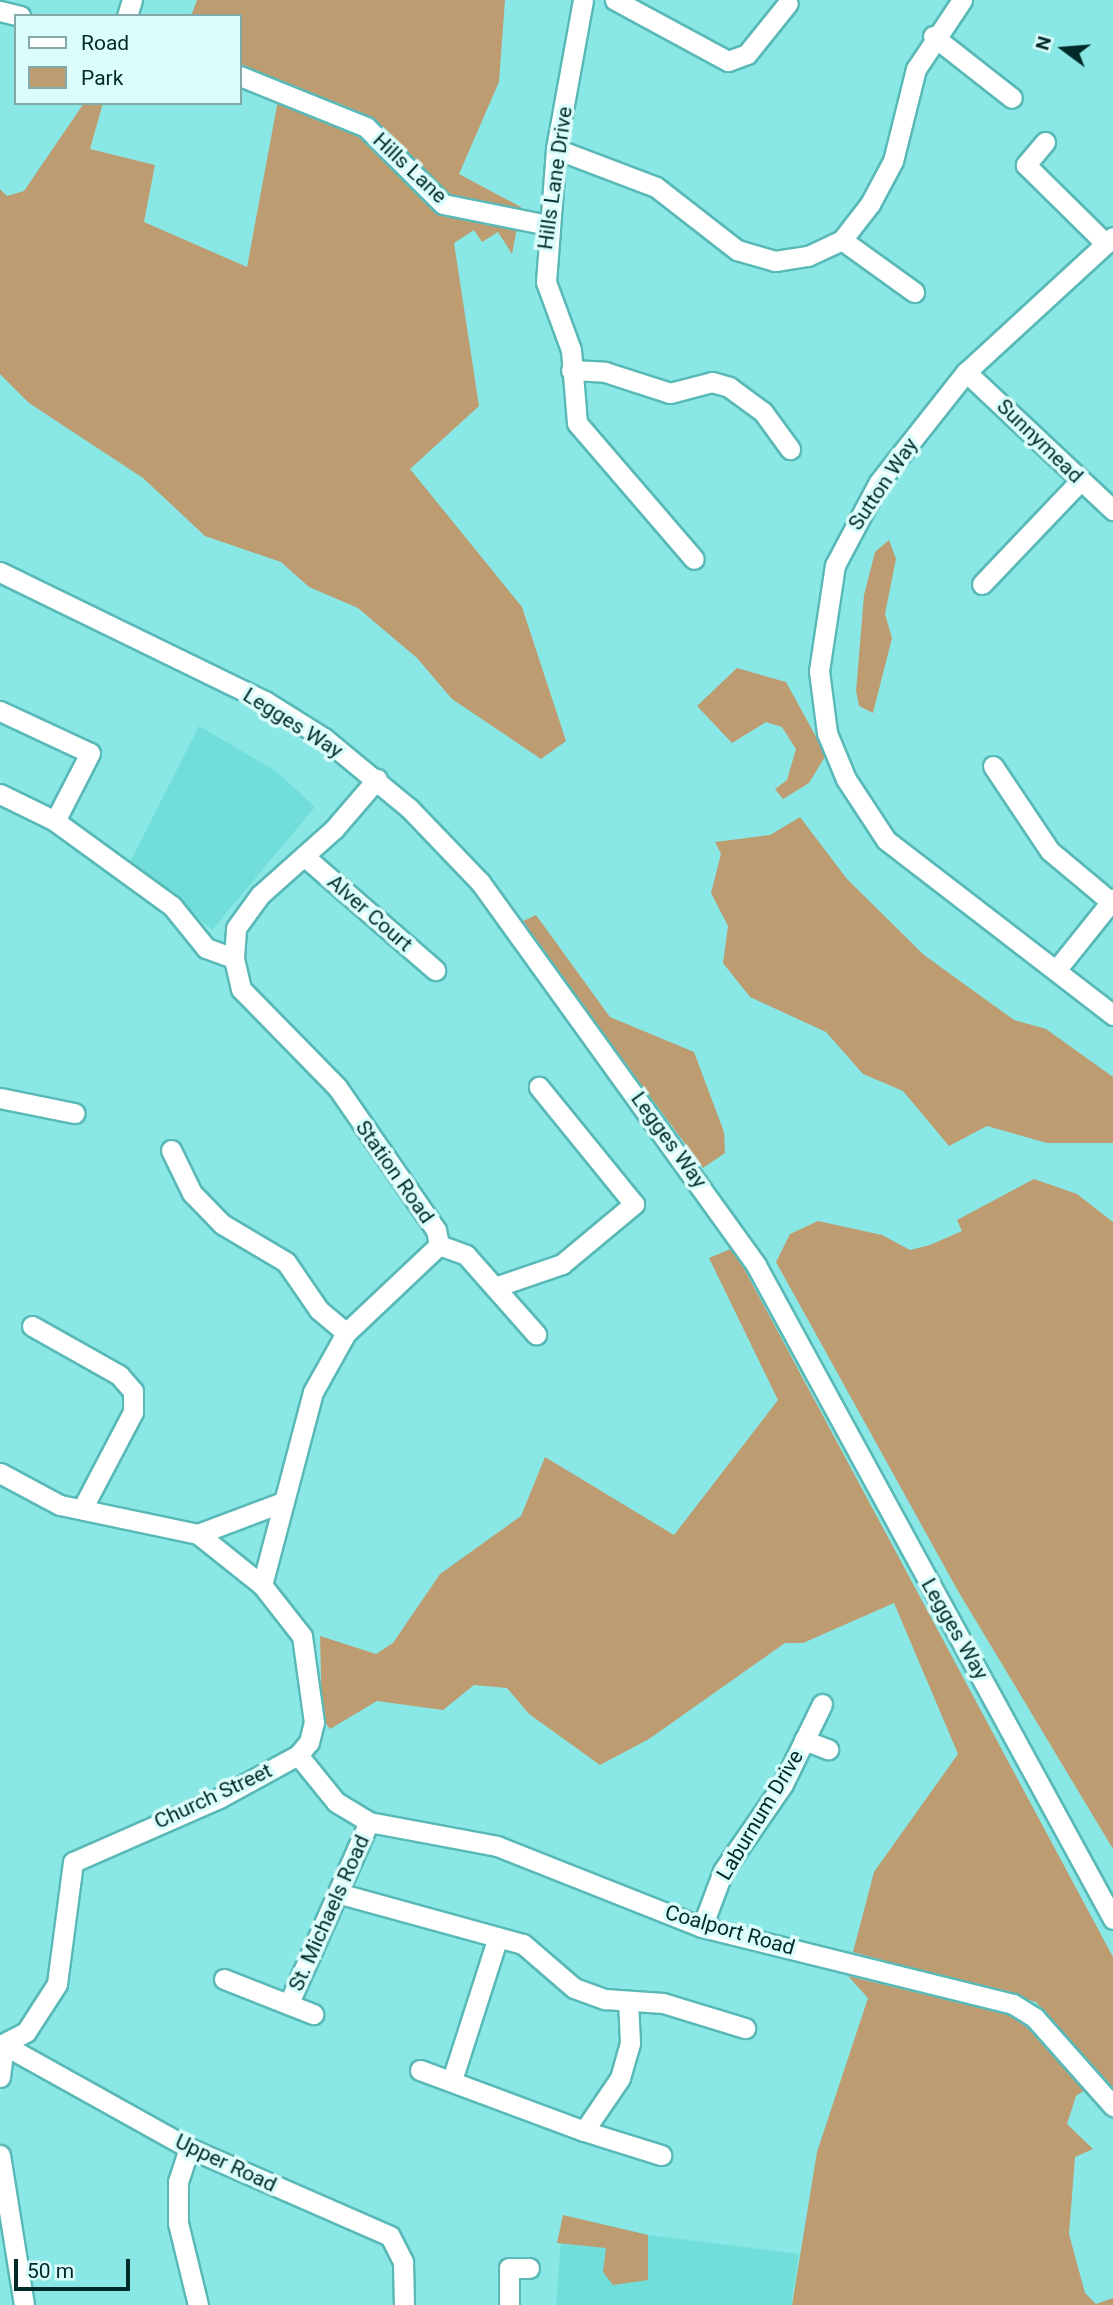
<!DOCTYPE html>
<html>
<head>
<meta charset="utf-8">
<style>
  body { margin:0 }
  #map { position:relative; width:1113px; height:2305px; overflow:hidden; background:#89e8e5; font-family:Roboto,sans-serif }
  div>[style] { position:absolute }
  .built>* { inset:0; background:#72deda }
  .green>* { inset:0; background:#be9c72 }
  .roads { filter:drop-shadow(2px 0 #59b9b7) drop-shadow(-2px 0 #59b9b7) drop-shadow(0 2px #59b9b7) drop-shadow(0 -2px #59b9b7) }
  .minor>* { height:19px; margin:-9.5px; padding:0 9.5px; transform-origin:9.5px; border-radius:9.5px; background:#fff }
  span { translate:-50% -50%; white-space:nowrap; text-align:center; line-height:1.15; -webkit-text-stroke:7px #dbfefc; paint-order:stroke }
  .street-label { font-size:21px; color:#002a29 }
  .legend { position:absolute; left:14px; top:14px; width:228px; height:91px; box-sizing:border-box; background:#dbfefc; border:2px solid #83a9a8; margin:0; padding:9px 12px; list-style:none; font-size:21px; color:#002a29 }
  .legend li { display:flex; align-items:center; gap:14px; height:35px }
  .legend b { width:35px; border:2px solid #83a9a8 }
  .north { position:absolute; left:1029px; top:14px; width:70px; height:70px; -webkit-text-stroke:5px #dbfefc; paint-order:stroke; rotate:286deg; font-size:19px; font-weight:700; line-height:28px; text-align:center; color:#002a29 }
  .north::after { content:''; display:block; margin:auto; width:24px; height:32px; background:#002a29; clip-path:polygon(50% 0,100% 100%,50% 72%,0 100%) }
  .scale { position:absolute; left:14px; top:2259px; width:116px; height:32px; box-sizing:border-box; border:4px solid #002a29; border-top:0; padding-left:9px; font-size:21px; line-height:24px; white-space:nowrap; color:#002a29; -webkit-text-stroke:5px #dbfefc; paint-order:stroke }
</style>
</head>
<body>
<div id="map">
  <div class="built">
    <div style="clip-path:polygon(199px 726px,276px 771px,315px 807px,212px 930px,130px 862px)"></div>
    <div style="clip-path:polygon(563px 2215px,648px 2235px,799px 2254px,791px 2305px,556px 2305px)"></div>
  </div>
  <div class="green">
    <div style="clip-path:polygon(197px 0,505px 0,499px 82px,459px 174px,521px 207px,512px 254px,498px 232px,482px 242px,474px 230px,454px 243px,479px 406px,410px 469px,522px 607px,566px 741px,541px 759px,452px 699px,417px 658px,358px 608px,309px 587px,281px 562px,205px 536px,143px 478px,29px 403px,0 374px,0 189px,7px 196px,24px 191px,84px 103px,103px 103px,90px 149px,155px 165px,144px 222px,247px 267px,281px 84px,240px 67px,240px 16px,191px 16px)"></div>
    <div style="clip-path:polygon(889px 540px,896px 559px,885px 614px,892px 638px,873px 713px,859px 706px,856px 691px,864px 595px,875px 552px)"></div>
    <div style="clip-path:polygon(737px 668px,786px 682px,826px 755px,809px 783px,783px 799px,775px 789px,787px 780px,796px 749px,782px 727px,766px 722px,732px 743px,697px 706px)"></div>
    <div style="clip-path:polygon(800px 817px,847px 879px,924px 955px,1014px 1020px,1046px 1029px,1113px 1077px,1113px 1143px,1047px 1143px,987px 1126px,949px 1146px,903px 1091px,863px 1074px,826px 1032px,750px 997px,723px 963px,728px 926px,711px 893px,721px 854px,715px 842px,770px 835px)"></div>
    <div style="clip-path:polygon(536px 915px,610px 1017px,694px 1052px,724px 1132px,725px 1153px,703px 1168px,521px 922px)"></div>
    <div style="clip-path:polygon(1034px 1179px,1077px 1194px,1113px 1222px,1113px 1849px,958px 1591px,776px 1262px,790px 1234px,818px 1221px,882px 1235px,910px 1250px,930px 1245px,962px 1231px,957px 1220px)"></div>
    <div style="clip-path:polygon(733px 1248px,1113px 1957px,1113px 2088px,1036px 2002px,853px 1952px,874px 1872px,958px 1754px,894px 1603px,803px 1643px,785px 1643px,649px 1739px,600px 1765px,529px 1714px,507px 1688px,474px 1685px,443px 1710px,377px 1701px,330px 1729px,322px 1718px,320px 1636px,376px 1654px,393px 1643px,440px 1574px,521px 1516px,545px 1457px,674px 1535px,778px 1400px,709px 1258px)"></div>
    <div style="clip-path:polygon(848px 1976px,1014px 2016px,1091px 2086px,1076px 2096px,1067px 2124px,1093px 2149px,1075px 2157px,1069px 2234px,1085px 2293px,1096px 2304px,1113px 2298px,1113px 2305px,792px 2305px,817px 2152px,868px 1998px)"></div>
    <div style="clip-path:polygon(563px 2215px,648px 2235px,648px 2280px,613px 2285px,603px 2272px,606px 2248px,557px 2243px)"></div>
  </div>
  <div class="roads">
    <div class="minor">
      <div style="left:583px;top:0;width:151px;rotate:100.3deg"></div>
      <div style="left:556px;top:149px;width:133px;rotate:94.3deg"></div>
      <div style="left:546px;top:282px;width:72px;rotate:69.8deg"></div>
      <div style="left:571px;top:350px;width:73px;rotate:85.3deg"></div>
      <div style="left:577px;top:423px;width:179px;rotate:49.3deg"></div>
      <div style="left:615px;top:0;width:128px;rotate:28.4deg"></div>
      <div style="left:728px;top:61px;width:20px;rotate:-20deg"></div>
      <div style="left:747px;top:54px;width:65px;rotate:-51.2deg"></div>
      <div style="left:0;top:11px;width:21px;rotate:14deg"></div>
      <div style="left:127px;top:16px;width:17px;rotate:-73deg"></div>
      <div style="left:933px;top:36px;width:100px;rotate:38.1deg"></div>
      <div style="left:240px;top:76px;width:136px;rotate:22deg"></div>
      <div style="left:366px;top:127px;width:109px;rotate:45deg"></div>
      <div style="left:443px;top:204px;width:107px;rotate:11.3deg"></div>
      <div style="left:1045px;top:142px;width:30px;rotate:130deg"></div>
      <div style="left:1026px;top:165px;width:111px;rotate:44.6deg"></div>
      <div style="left:556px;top:149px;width:107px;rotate:20.8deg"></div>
      <div style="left:656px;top:187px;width:103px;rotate:37.9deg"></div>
      <div style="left:737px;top:250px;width:40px;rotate:16deg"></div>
      <div style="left:775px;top:261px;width:33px;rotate:-9deg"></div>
      <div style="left:808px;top:256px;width:38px;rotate:-25deg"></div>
      <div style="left:842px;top:240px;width:46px;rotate:-52.1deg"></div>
      <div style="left:870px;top:204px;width:49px;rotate:-61.9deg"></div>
      <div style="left:893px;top:161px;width:95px;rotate:-76deg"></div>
      <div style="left:916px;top:69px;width:83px;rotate:-56.3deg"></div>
      <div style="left:1113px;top:237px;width:200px;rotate:137.4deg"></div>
      <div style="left:966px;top:372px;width:140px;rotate:128.3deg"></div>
      <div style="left:879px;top:482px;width:94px;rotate:117.9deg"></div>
      <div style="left:835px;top:565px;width:107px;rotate:98.6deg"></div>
      <div style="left:819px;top:671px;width:63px;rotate:82.6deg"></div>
      <div style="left:827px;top:733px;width:50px;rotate:67.6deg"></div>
      <div style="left:846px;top:779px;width:73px;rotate:56.7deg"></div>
      <div style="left:886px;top:840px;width:287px;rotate:37.6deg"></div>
      <div style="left:842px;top:240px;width:89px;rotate:35.8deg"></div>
      <div style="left:571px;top:370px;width:34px;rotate:3deg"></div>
      <div style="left:605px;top:372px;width:68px;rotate:17.9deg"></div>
      <div style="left:670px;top:393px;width:43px;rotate:-14.7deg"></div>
      <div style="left:712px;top:382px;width:18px;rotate:16deg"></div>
      <div style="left:729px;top:387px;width:42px;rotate:36.3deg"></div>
      <div style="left:763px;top:412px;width:46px;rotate:53.9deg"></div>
      <div style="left:966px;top:372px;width:202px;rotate:43.2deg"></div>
      <div style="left:0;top:572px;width:295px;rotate:26deg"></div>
      <div style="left:265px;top:701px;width:70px;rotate:32.1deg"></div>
      <div style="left:324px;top:738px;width:110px;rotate:39.5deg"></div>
      <div style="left:409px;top:808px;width:103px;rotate:46.2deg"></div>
      <div style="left:480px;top:882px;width:472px;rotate:54.2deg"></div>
      <div style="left:756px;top:1265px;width:745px;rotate:61.37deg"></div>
      <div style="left:982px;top:584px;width:142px;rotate:-46.4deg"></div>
      <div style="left:0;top:711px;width:99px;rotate:25deg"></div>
      <div style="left:90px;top:753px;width:76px;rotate:117.2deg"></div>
      <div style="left:993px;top:766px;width:102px;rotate:56.2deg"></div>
      <div style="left:1050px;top:851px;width:80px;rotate:39.9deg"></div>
      <div style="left:0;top:794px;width:61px;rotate:26.1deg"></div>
      <div style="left:55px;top:821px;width:145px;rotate:36deg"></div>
      <div style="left:172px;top:906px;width:54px;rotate:51deg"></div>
      <div style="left:206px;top:948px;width:30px;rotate:20deg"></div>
      <div style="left:304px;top:856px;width:174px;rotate:41deg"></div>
      <div style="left:1057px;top:969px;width:90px;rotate:-51.3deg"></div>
      <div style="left:0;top:1098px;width:76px;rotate:11.5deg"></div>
      <div style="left:171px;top:1150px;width:48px;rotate:64deg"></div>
      <div style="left:192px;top:1193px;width:43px;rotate:45.9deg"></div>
      <div style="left:222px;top:1224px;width:74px;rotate:30.7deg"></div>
      <div style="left:286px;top:1262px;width:58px;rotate:55.5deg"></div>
      <div style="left:319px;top:1310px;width:35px;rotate:40deg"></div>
      <div style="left:439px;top:1245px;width:29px;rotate:20deg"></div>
      <div style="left:466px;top:1255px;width:106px;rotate:48.5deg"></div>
      <div style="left:495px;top:1287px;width:71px;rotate:-18.9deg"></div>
      <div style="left:562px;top:1264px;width:94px;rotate:-39.8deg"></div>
      <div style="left:634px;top:1204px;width:151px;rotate:-129.1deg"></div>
      <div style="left:32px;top:1326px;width:100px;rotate:29.4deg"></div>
      <div style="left:119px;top:1375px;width:21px;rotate:49deg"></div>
      <div style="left:133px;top:1391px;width:21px;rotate:90deg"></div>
      <div style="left:133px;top:1412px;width:110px;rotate:117.7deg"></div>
      <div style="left:0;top:1473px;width:68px;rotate:28.1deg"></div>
      <div style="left:60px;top:1505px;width:141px;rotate:11.9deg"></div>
      <div style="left:198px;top:1534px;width:82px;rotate:38.6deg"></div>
      <div style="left:262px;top:1585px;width:65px;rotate:51.9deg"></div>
      <div style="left:302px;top:1636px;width:87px;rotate:82.1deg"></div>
      <div style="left:314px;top:1722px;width:21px;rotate:104deg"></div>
      <div style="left:309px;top:1742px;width:17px;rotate:130deg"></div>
      <div style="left:298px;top:1755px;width:90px;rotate:151.4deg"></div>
      <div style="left:219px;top:1798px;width:159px;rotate:156.3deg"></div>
      <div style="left:73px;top:1862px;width:123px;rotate:97.5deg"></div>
      <div style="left:57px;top:1984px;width:57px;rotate:122.9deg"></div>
      <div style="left:26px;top:2032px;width:29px;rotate:153deg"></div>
      <div style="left:198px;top:1534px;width:91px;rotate:-20.6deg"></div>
      <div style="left:262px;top:1585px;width:200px;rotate:-75.2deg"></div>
      <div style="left:313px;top:1392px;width:68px;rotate:-60.8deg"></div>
      <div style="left:346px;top:1333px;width:128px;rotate:-43.4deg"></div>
      <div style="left:439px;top:1245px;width:15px;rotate:-101deg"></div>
      <div style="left:436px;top:1230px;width:174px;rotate:-124.7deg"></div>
      <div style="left:337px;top:1087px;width:137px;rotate:-134.4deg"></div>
      <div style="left:241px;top:989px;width:32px;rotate:-103deg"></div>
      <div style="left:234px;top:958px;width:30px;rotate:-86deg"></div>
      <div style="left:236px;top:928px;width:41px;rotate:-54deg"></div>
      <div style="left:260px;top:895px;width:99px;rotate:-41.7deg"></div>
      <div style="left:334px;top:829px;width:66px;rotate:-49.3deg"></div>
      <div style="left:804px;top:1740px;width:26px;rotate:21deg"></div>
      <div style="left:298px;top:1755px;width:60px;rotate:51deg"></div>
      <div style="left:336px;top:1802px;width:39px;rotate:31deg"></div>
      <div style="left:369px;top:1822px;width:130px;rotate:10.6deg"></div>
      <div style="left:497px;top:1846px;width:220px;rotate:21.6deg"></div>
      <div style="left:702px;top:1927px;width:320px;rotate:13.9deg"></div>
      <div style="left:1013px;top:2004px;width:26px;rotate:32deg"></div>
      <div style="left:1035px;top:2018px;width:118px;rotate:48.4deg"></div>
      <div style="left:341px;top:1894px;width:189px;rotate:15.4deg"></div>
      <div style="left:523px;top:1944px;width:67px;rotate:40.8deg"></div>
      <div style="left:574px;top:1988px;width:33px;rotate:20deg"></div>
      <div style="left:605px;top:1999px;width:58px;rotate:3.9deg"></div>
      <div style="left:663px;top:2003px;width:86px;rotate:17deg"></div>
      <div style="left:702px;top:1927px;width:60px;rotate:-69.4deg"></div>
      <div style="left:723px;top:1871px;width:106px;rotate:-55.4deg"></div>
      <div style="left:783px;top:1784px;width:89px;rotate:-64deg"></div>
      <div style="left:224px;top:1979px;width:96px;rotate:21.5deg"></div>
      <div style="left:289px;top:2003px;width:198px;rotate:-66.2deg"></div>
      <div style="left:420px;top:2070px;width:175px;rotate:20.4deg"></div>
      <div style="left:584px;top:2131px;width:64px;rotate:-55.8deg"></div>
      <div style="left:620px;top:2078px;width:36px;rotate:-74deg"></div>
      <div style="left:630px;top:2043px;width:42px;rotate:-92.7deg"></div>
      <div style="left:0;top:2077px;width:32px;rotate:-83deg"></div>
      <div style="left:4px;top:2045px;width:212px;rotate:29.1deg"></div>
      <div style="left:189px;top:2148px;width:219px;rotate:23.6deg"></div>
      <div style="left:390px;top:2236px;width:29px;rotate:63deg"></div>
      <div style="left:403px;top:2262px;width:43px;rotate:88.7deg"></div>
      <div style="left:452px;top:2080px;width:150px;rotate:-72.2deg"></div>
      <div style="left:584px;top:2131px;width:81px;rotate:17.3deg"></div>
      <div style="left:189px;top:2148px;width:36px;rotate:108deg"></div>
      <div style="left:178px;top:2182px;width:41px;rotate:90deg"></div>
      <div style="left:178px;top:2223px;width:84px;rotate:76.3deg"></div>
      <div style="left:0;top:2155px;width:152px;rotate:80.9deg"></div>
      <div style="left:509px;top:2305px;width:37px;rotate:-90deg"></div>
      <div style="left:509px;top:2268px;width:20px"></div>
    </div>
  </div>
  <div class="street-label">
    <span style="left:410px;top:168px;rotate:43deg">Hills Lane</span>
    <span style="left:555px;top:178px;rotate:-82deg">Hills Lane Drive</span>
    <span style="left:1040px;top:441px;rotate:44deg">Sunnymead</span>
    <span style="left:883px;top:484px;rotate:-56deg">Sutton Way</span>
    <span style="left:293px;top:723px;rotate:32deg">Legges Way</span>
    <span style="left:370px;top:913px;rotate:41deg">Alver Court</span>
    <span style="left:669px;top:1140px;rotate:54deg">Legges Way</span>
    <span style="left:395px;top:1172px;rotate:55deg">Station Road</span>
    <span style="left:955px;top:1629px;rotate:60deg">Legges Way</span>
    <span style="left:213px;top:1796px;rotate:-25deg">Church Street</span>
    <span style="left:760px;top:1815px;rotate:-59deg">Laburnum Drive</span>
    <span style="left:329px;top:1913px;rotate:-66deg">St. Michaels Road</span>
    <span style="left:730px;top:1930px;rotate:16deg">Coalport Road</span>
    <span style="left:226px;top:2163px;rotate:25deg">Upper Road</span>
  </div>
  <ul class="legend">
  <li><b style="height:9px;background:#fff"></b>Road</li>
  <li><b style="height:19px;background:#be9c72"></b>Park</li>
  </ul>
  <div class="north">N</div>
  <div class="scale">50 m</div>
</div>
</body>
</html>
